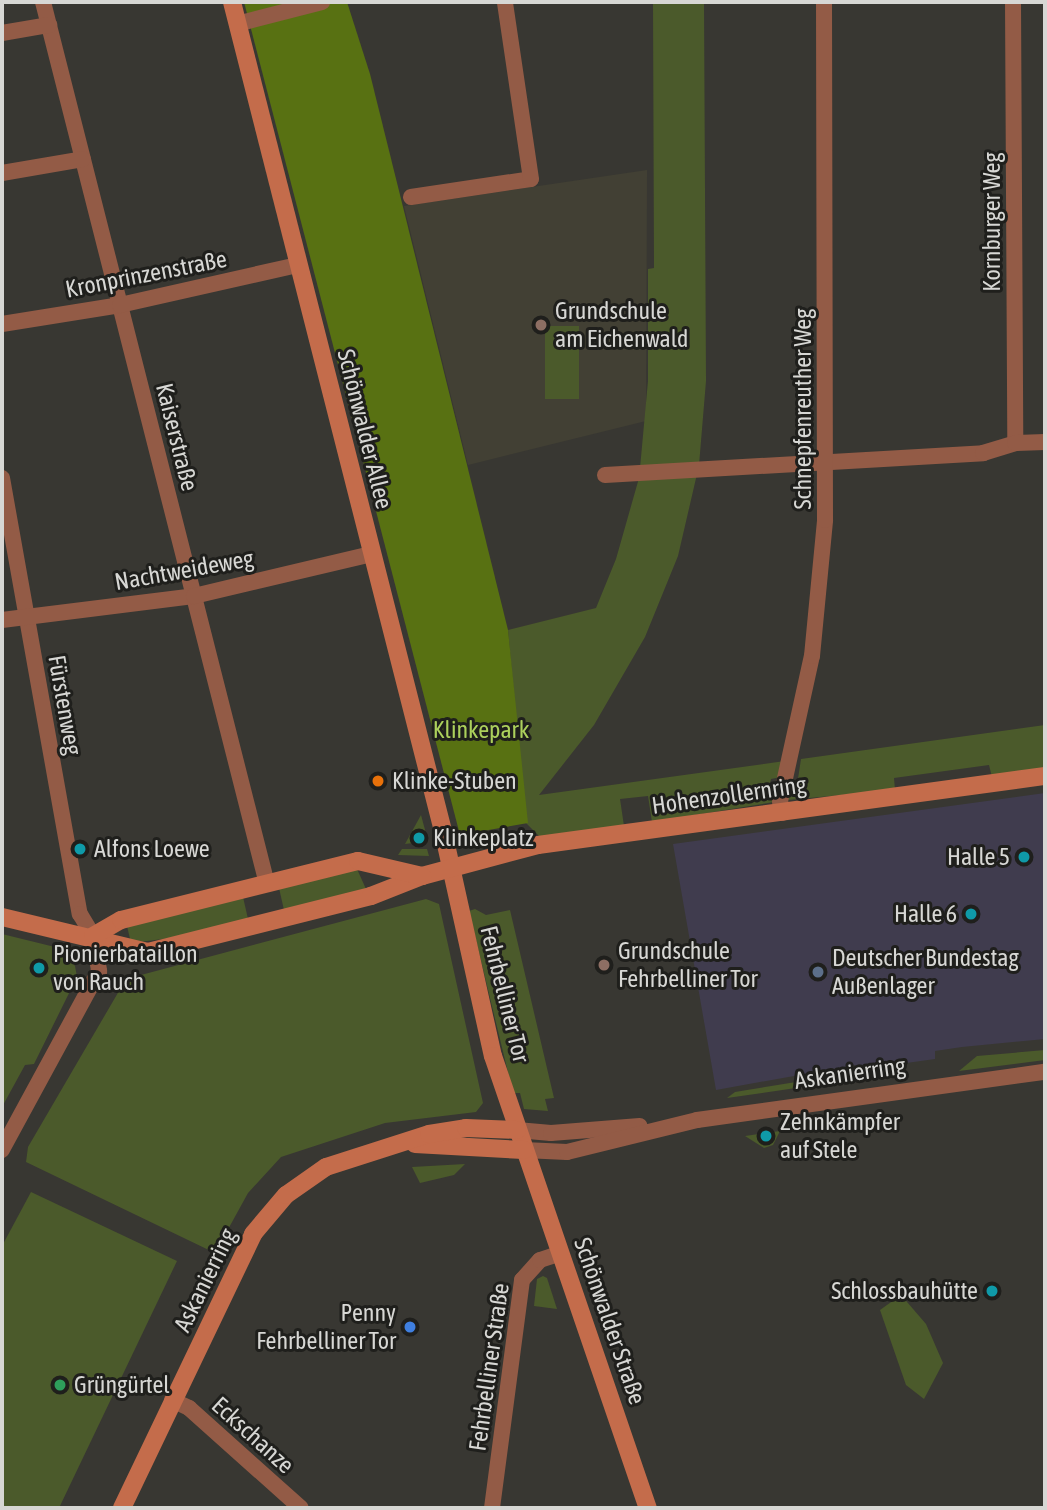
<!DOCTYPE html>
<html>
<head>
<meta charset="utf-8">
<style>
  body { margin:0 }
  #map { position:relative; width:1047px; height:1510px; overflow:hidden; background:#383732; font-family:"Asap Condensed",sans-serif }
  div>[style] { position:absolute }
  .commercial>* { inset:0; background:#403c4e }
  .built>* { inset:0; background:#424034 }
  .green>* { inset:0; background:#4b5a2b }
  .forest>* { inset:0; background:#587112 }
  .street>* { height:16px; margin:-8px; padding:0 8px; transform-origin:8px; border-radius:8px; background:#935b46 }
  .secondary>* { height:18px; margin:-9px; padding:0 9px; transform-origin:9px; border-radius:9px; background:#c46c4b }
  .dots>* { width:19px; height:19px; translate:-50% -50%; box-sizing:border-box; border:4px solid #1f1f1c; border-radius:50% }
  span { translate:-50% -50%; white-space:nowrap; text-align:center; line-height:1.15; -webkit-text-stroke:6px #1f1f1c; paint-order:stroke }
  .street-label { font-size:24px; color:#d7d7d4 }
  .poi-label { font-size:24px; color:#d7d7d4 }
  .left { translate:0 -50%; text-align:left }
  .right { translate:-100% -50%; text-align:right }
  .park-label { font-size:24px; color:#acd05c }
  .frame { position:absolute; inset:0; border:4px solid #d7d7d4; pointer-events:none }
</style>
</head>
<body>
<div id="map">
  <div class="commercial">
    <div style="clip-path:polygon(1045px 793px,1045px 1039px,962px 1047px,935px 1051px,935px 1059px,856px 1070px,855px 1065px,716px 1090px,673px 844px)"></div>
  </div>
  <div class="built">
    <div style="clip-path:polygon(647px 170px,646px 421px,468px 465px,404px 206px)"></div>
  </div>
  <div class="green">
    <div style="clip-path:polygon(653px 2px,704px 2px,706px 381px,699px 465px,640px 468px,648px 381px,648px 269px,654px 268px)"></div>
    <div style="clip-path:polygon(545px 326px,579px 326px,579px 399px,545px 399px)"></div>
    <div style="clip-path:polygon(697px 474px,678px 556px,645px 637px,594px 725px,539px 795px,785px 761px,781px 777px,771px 779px,766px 798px,775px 797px,774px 802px,652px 822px,648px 796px,620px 799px,624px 826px,542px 839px,526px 823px,508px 630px,596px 608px,616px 559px,639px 478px)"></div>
    <div style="clip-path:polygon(1045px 725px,1044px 768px,992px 777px,989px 765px,894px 778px,895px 790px,788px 800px,788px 793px,796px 792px,801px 759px)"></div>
    <div style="clip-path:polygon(421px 815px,428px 841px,405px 844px)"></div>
    <div style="clip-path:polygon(402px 849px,427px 849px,429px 856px,398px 855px)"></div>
    <div style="clip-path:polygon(357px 869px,366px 889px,284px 910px,279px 888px)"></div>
    <div style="clip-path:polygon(243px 897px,248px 919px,171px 938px,131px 943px,127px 926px)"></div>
    <div style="clip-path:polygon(426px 899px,439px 904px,483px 1103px,476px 1112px,385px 1123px,281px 1157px,248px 1193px,215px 1253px,26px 1162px,28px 1147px,126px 979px)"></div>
    <div style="clip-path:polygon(475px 909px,486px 915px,510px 910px,554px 1098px,545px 1099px,548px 1111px,524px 1109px,520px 1093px,513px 1093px,469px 911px)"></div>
    <div style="clip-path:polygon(2px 934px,63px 949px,75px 966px,77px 977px,34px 1064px,25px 1065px,2px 1107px)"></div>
    <div style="clip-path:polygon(1045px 1050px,1045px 1060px,959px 1071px,977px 1056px)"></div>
    <div style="clip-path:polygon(796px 1082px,796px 1088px,727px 1098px,735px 1092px)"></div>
    <div style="clip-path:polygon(780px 1131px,773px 1145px,764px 1148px,745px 1136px)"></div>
    <div style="clip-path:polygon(465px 1164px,454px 1175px,420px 1183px,412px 1167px)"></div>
    <div style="clip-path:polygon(31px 1192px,177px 1261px,59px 1508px,2px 1508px,2px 1246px)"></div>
    <div style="clip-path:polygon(543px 1276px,547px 1278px,557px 1309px,534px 1306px,537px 1279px)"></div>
    <div style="clip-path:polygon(901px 1295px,926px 1324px,943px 1363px,924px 1399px,906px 1385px,880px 1310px)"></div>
  </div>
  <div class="forest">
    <div style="clip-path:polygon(244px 2px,347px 2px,370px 74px,508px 630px,528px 823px,460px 835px)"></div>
  </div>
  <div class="street">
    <div style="left:43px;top:2px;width:910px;rotate:75.75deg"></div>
    <div style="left:1013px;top:2px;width:441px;rotate:89.7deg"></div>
    <div style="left:237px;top:24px;width:88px;rotate:-14.5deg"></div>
    <div style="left:2px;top:33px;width:48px;rotate:-9.7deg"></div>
    <div style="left:2px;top:173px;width:82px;rotate:-9.8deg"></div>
    <div style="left:411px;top:197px;width:121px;rotate:-8.5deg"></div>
    <div style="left:531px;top:179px;width:179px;rotate:-98.4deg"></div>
    <div style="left:2px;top:324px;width:120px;rotate:-9.1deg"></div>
    <div style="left:120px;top:305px;width:182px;rotate:-12.7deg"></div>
    <div style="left:605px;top:475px;width:379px;rotate:-3.3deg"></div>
    <div style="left:983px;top:453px;width:34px;rotate:-17deg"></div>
    <div style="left:1015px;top:443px;width:30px;rotate:-2deg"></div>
    <div style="left:2px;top:478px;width:443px;rotate:79.9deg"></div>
    <div style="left:80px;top:914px;width:26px;rotate:59deg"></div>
    <div style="left:93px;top:936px;width:36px;rotate:80deg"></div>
    <div style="left:99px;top:971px;width:204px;rotate:118.5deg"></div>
    <div style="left:2px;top:620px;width:193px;rotate:-7.1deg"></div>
    <div style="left:194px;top:596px;width:183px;rotate:-13.3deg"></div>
    <div style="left:782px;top:813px;width:12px;rotate:-99deg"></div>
    <div style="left:780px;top:801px;width:148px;rotate:-77.6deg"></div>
    <div style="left:812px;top:656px;width:137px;rotate:-84.5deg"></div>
    <div style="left:825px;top:520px;width:518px;rotate:-90.11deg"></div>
    <div style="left:517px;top:1130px;width:34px;rotate:5deg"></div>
    <div style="left:551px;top:1133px;width:89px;rotate:-4.5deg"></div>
    <div style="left:524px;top:1150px;width:43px;rotate:2.7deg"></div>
    <div style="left:567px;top:1152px;width:134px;rotate:-13.8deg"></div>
    <div style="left:697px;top:1120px;width:351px;rotate:-7.9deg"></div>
    <div style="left:172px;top:1400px;width:19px;rotate:25deg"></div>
    <div style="left:189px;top:1408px;width:150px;rotate:41.8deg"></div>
    <div style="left:492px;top:1508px;width:230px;rotate:-82.5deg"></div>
    <div style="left:522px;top:1280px;width:27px;rotate:-48deg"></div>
    <div style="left:540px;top:1260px;width:22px;rotate:-18deg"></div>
  </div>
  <div class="secondary">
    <div style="left:232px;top:2px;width:855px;rotate:75.72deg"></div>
    <div style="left:443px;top:831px;width:230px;rotate:77.5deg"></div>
    <div style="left:493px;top:1056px;width:478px;rotate:71.1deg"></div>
    <div style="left:2px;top:917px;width:150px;rotate:13.5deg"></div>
    <div style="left:148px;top:952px;width:230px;rotate:-14.1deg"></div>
    <div style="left:371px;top:896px;width:55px;rotate:-21.4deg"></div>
    <div style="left:422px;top:876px;width:120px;rotate:-15deg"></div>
    <div style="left:538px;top:845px;width:512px;rotate:-7.75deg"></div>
    <div style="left:93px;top:936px;width:32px;rotate:-30deg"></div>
    <div style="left:121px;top:920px;width:244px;rotate:-14deg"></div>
    <div style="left:358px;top:861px;width:66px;rotate:13.2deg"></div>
    <div style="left:415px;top:1144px;width:109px;rotate:3.2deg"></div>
    <div style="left:122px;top:1508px;width:304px;rotate:-64.4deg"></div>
    <div style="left:253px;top:1234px;width:51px;rotate:-49.8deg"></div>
    <div style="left:286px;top:1195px;width:49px;rotate:-35deg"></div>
    <div style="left:326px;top:1167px;width:108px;rotate:-17.8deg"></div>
    <div style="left:429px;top:1134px;width:37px;rotate:-9deg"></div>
    <div style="left:466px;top:1128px;width:51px;rotate:2.2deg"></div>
  </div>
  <div class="dots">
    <div style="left:541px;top:325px;background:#8d6e63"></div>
    <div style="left:378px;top:781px;background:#e8710a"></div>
    <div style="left:419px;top:838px;background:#0f9aa8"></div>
    <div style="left:80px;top:849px;background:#0f9aa8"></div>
    <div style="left:1024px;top:857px;background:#0f9aa8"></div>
    <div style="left:971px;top:914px;background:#0f9aa8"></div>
    <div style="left:604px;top:965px;background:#8d6e63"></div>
    <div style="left:39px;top:968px;background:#0f9aa8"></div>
    <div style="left:818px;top:972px;background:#5c6f8a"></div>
    <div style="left:766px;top:1136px;background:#0f9aa8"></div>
    <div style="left:992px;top:1291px;background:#0f9aa8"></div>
    <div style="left:410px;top:1327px;background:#3f7fe0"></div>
    <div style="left:60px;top:1385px;background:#2e9e5b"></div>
  </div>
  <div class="street-label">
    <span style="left:992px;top:222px;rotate:-90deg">Kornburger Weg</span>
    <span style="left:146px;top:274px;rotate:-11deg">Kronprinzenstraße</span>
    <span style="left:803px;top:409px;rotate:-90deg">Schnepfenreuther Weg</span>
    <span style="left:365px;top:429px;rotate:76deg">Schönwalder Allee</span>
    <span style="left:177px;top:437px;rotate:76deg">Kaiserstraße</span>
    <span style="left:184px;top:570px;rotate:-10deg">Nachtweideweg</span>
    <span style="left:65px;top:705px;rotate:80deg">Fürstenweg</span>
    <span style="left:729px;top:795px;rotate:-8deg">Hohenzollernring</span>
    <span style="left:505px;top:994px;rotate:76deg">Fehrbelliner Tor</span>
    <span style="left:850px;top:1073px;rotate:-8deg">Askanierring</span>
    <span style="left:205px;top:1280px;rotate:-64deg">Askanierring</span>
    <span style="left:610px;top:1321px;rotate:71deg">Schönwalder Straße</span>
    <span style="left:489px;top:1367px;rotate:-82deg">Fehrbelliner Straße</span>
    <span style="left:253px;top:1435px;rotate:42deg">Eckschanze</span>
  </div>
  <div class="poi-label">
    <span class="left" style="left:555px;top:325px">Grundschule<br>am Eichenwald</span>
    <span class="left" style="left:392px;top:781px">Klinke-Stuben</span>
    <span class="left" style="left:433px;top:838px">Klinkeplatz</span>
    <span class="left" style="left:94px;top:849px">Alfons Loewe</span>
    <span class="right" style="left:1010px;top:857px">Halle 5</span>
    <span class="right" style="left:957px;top:914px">Halle 6</span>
    <span class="left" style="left:618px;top:965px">Grundschule<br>Fehrbelliner Tor</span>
    <span class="left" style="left:53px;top:968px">Pionierbataillon<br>von Rauch</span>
    <span class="left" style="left:832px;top:972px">Deutscher Bundestag<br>Außenlager</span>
    <span class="left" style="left:780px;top:1136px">Zehnkämpfer<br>auf Stele</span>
    <span class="right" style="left:978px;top:1291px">Schlossbauhütte</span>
    <span class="right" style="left:396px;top:1327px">Penny<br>Fehrbelliner Tor</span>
    <span class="left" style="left:74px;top:1385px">Grüngürtel</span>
  </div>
  <div class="park-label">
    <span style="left:481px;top:730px">Klinkepark</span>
  </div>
  <div class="frame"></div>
</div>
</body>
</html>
